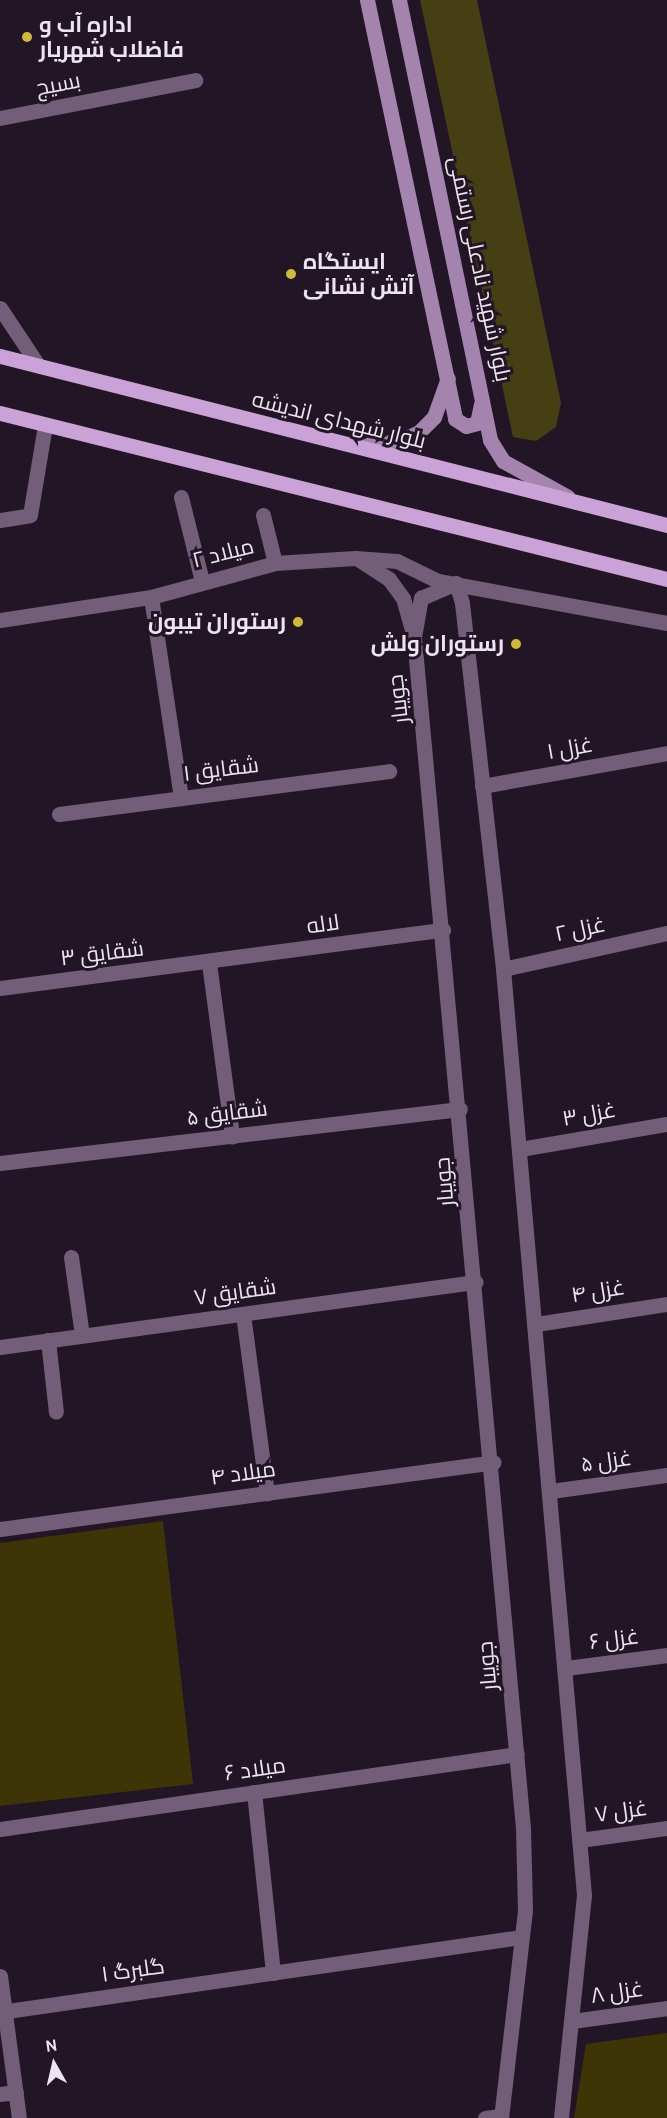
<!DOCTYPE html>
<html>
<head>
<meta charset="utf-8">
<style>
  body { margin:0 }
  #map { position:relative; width:667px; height:2118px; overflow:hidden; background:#221626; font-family:Cabin,Cairo,sans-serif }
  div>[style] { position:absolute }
  .green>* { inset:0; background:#3d3505 }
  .forest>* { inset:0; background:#463f13 }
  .minor>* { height:15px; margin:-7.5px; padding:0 7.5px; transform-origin:7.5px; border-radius:7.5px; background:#725e78 }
  .tertiary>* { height:15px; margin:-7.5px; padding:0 7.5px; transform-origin:7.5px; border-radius:7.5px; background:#725e78 }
  .secondary>* { height:15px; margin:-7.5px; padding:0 7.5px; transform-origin:7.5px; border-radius:7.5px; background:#a484ae }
  .primary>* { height:15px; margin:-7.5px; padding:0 7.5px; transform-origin:7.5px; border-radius:7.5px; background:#cba2d8 }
  .dots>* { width:16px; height:16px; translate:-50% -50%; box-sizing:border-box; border:3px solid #221626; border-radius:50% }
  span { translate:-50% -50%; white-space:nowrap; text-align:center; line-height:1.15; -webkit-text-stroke:6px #221626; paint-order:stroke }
  .poi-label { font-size:22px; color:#ede4f0; font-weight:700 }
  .left { translate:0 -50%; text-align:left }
  .right { translate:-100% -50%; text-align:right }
  .street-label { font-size:22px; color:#ede4f0 }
  .north { position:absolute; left:24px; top:2034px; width:60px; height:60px; -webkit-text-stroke:4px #221626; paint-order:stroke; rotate:352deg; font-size:16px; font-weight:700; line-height:24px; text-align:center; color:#ede4f0 }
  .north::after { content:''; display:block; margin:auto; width:21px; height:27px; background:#ede4f0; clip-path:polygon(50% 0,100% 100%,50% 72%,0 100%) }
</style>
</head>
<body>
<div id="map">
  <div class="green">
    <div style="clip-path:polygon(163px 1521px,193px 1784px,0 1806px,0 1543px)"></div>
    <div style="clip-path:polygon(667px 2033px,667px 2118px,574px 2118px,586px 2044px)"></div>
  </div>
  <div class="forest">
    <div style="clip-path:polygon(420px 0,477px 0,561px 403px,556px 427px,536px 441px,513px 437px)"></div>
  </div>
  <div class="minor">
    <div style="left:0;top:118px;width:199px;rotate:-11deg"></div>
    <div style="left:181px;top:497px;width:87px;rotate:76deg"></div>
    <div style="left:263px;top:515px;width:49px;rotate:76deg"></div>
    <div style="left:0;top:520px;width:30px;rotate:-9deg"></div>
    <div style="left:30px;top:515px;width:91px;rotate:-80.5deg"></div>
    <div style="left:358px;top:559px;width:37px;rotate:33deg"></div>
    <div style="left:389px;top:579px;width:24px;rotate:54deg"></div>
    <div style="left:403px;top:598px;width:41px;rotate:74.2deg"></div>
    <div style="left:151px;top:597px;width:202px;rotate:81.5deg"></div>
    <div style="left:0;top:620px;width:153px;rotate:-8.7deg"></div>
    <div style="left:151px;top:597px;width:129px;rotate:-15.3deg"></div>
    <div style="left:275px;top:563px;width:80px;rotate:-3.6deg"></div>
    <div style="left:355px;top:558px;width:42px;rotate:4.1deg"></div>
    <div style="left:397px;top:561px;width:46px;rotate:26deg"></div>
    <div style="left:438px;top:581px;width:233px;rotate:10.4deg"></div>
    <div style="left:482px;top:786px;width:188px;rotate:-10.1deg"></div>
    <div style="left:59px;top:814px;width:333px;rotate:-7.4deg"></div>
    <div style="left:209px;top:963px;width:175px;rotate:82.4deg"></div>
    <div style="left:503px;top:969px;width:168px;rotate:-12.4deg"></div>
    <div style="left:0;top:988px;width:447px;rotate:-7.5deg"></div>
    <div style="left:520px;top:1149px;width:149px;rotate:-9.7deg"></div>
    <div style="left:0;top:1163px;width:463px;rotate:-6.7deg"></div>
    <div style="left:71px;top:1257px;width:79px;rotate:82deg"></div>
    <div style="left:243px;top:1314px;width:181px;rotate:82.4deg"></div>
    <div style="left:536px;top:1324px;width:133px;rotate:-8.7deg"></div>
    <div style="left:48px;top:1340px;width:72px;rotate:83.7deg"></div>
    <div style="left:0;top:1347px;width:480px;rotate:-7.8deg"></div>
    <div style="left:551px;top:1491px;width:117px;rotate:-7.9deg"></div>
    <div style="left:0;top:1529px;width:498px;rotate:-7.7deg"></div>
    <div style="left:566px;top:1668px;width:102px;rotate:-7.3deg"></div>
    <div style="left:254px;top:1792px;width:182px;rotate:84deg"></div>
    <div style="left:0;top:1829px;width:522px;rotate:-8.25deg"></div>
    <div style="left:580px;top:1840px;width:88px;rotate:-7.9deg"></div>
    <div style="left:0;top:1976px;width:143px;rotate:82.4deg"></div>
    <div style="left:0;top:2012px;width:526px;rotate:-8.19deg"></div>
    <div style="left:572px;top:2021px;width:96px;rotate:-7.8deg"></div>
    <div style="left:0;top:2094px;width:16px;rotate:-7deg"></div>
    <div style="left:485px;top:2118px;width:16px;rotate:-7deg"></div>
  </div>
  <div class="tertiary">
    <div style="left:0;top:308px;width:69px;rotate:56.3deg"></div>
    <div style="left:501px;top:2118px;width:209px;rotate:-83.4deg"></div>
    <div style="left:525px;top:1910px;width:82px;rotate:-91.4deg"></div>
    <div style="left:523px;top:1828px;width:1196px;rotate:-95.23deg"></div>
    <div style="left:414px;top:637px;width:40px;rotate:-80deg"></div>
    <div style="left:421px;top:598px;width:38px;rotate:-23deg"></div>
    <div style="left:456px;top:583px;width:21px;rotate:73deg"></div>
    <div style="left:462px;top:603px;width:368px;rotate:83.6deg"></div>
    <div style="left:503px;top:969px;width:930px;rotate:85deg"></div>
    <div style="left:584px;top:1895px;width:224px;rotate:95.9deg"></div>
  </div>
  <div class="secondary">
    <div style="left:367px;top:0;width:428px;rotate:78.1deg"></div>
    <div style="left:455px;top:419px;width:13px;rotate:32deg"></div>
    <div style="left:466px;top:426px;width:11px;rotate:-15deg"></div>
    <div style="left:477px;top:423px;width:19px;rotate:-78deg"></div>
    <div style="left:399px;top:0;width:449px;rotate:78.3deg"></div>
    <div style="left:490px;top:440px;width:25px;rotate:58deg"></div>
    <div style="left:503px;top:461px;width:74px;rotate:29deg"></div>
    <div style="left:354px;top:445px;width:45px;rotate:-5.1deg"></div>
    <div style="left:399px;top:441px;width:22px;rotate:-24deg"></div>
    <div style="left:419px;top:432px;width:21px;rotate:-45deg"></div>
    <div style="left:434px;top:417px;width:41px;rotate:-70.3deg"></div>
  </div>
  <div class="primary">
    <div style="left:0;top:356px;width:688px;rotate:14.22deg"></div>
    <div style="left:0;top:413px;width:687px;rotate:13.98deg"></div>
  </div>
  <div class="dots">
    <div style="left:27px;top:37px;background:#ceb938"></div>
    <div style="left:291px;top:274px;background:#ceb938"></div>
    <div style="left:298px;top:622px;background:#ceb938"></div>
    <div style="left:516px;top:644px;background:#ceb938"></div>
  </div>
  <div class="poi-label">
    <span class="left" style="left:39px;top:37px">اداره آب و<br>فاضلاب شهریار</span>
    <span class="left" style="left:303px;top:274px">ایستگاه<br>آتش نشانی</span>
    <span class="right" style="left:286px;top:622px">رستوران تیبون</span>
    <span class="right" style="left:504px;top:644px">رستوران ولش</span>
  </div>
  <div class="street-label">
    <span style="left:58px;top:84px;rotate:-11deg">بسیج</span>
    <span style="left:480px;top:269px;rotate:78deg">بلوار شهید نادعلی رستمی</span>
    <span style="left:339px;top:420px;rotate:14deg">بلوار شهدای اندیشه</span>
    <span style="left:223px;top:553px;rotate:-14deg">میلاد ۲</span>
    <span style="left:398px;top:699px;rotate:-97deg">جویبار</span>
    <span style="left:570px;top:748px;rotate:-10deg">غزل ۱</span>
    <span style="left:221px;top:769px;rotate:-7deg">شقایق ۱</span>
    <span style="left:323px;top:924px;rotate:-8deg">لاله</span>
    <span style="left:580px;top:929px;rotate:-12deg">غزل ۲</span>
    <span style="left:102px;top:953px;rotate:-7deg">شقایق ۳</span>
    <span style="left:227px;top:1113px;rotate:-7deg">شقایق ۵</span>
    <span style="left:589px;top:1114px;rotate:-10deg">غزل ۳</span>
    <span style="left:444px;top:1182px;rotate:-95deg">جویبار</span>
    <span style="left:598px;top:1291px;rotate:-9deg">غزل ۴</span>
    <span style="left:235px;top:1292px;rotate:-8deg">شقایق ۷</span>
    <span style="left:606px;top:1461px;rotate:-8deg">غزل ۵</span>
    <span style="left:243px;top:1473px;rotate:-8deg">میلاد ۴</span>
    <span style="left:614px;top:1639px;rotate:-7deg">غزل ۶</span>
    <span style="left:487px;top:1666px;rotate:-95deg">جویبار</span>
    <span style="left:255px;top:1769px;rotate:-8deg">میلاد ۶</span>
    <span style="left:621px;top:1811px;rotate:-8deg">غزل ۷</span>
    <span style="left:133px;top:1970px;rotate:-8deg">گلبرگ ۱</span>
    <span style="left:617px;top:1992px;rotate:-8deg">غزل ۸</span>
  </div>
  <div class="north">N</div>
</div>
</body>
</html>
